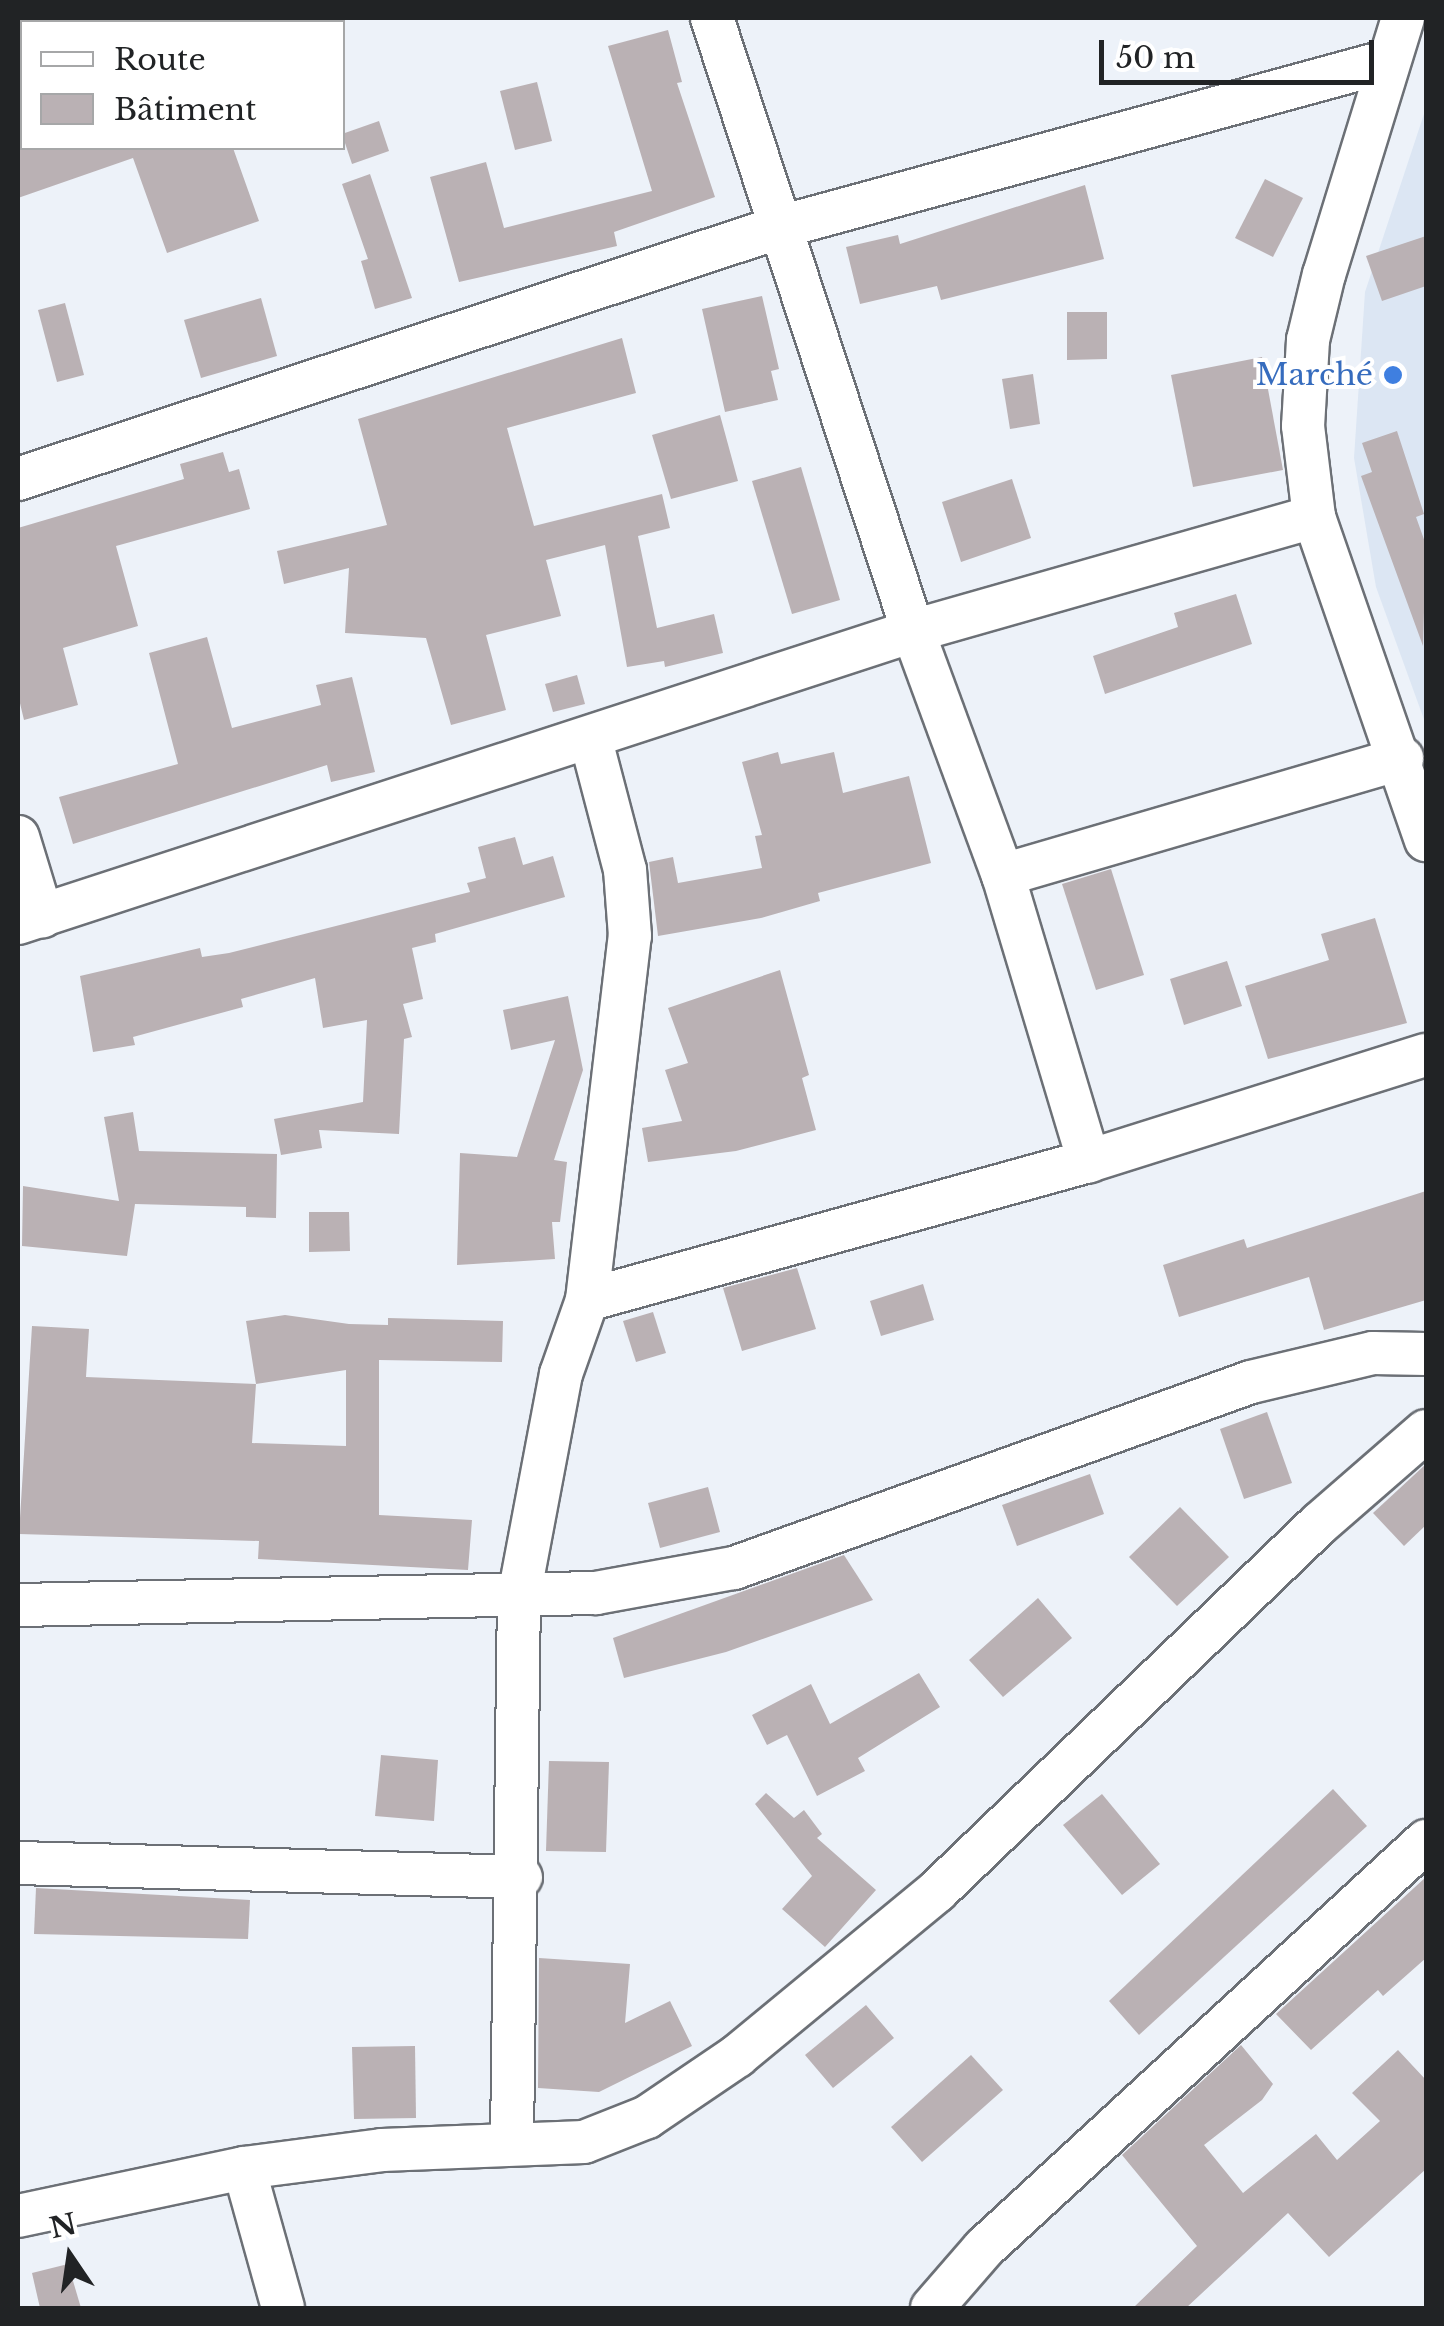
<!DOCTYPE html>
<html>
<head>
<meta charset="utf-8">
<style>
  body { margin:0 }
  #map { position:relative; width:1444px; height:2326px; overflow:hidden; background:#edf2f9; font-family:"Libre Baskerville",serif }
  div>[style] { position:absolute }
  .built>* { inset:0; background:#dce6f3 }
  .building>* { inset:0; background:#bab1b4 }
  .roads { filter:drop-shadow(2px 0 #6c7076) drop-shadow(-2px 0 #6c7076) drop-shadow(0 2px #6c7076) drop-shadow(0 -2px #6c7076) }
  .street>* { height:42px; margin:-21px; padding:0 21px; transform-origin:21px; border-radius:21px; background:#fff }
  .dots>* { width:28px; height:28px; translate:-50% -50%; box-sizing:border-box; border:5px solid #fff; border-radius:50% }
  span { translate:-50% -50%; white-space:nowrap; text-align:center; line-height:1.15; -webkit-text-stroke:8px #fff; paint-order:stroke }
  .shop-label { font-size:30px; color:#366cbe }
  .right { translate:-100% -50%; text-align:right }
  .frame { position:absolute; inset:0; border:20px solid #212325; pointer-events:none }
  .legend { position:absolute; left:20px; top:20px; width:325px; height:130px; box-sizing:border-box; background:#fff; border:2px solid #a6a7a8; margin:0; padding:12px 18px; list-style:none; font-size:30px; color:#212325 }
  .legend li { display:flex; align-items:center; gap:20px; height:50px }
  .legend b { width:50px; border:2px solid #a6a7a8 }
  .north { position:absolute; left:20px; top:2206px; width:100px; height:100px; -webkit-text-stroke:8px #fff; paint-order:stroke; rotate:347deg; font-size:28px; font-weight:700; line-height:40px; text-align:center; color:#212325 }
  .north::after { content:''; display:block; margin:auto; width:35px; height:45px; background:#212325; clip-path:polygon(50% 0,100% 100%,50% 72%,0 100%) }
  .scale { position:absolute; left:1099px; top:40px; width:275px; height:45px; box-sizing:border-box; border:5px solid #212325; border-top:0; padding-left:12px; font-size:30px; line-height:35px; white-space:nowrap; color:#212325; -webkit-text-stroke:8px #fff; paint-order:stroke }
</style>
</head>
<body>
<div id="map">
  <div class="built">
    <div style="clip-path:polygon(1426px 108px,1426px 725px,1376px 587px,1354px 458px,1365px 292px)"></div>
  </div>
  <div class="building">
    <div style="clip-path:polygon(668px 30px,682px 82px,677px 83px,715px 197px,614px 232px,617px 246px,459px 282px,430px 177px,486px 162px,504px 228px,652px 191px,608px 46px)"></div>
    <div style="clip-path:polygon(537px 82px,552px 141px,515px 150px,500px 91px)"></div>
    <div style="clip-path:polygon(379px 121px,389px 151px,352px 164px,342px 134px)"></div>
    <div style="clip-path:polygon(18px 148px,233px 148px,259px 221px,167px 253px,133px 158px,18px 198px)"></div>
    <div style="clip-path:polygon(370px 174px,412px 298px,375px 309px,361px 261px,368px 259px,342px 184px)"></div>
    <div style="clip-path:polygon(1265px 179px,1303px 198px,1273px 257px,1235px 238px)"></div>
    <div style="clip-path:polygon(1085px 185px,1104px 259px,941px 300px,937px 286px,860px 304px,846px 247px,898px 235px,900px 244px)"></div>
    <div style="clip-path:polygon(1426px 236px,1426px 286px,1382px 301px,1366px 256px)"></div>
    <div style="clip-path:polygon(762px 296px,779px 369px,771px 371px,778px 400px,725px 412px,702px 309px)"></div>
    <div style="clip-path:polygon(261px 298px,277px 356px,201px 378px,184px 320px)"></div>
    <div style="clip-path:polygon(65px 303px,84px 375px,57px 382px,38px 310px)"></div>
    <div style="clip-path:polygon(1067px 312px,1107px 312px,1107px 359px,1067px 360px)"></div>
    <div style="clip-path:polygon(622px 338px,636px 393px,507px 428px,534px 526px,662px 494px,670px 528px,638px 536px,657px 628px,714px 614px,723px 653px,665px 667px,664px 661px,627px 667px,605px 545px,546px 560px,561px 616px,486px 635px,506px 710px,451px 725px,426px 638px,345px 633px,349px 568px,284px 584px,277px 551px,387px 525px,358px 419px)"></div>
    <div style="clip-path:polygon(1262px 357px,1283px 470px,1193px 487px,1171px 375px)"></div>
    <div style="clip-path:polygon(1033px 374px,1040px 424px,1010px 429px,1002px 379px)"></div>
    <div style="clip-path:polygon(720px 415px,738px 481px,671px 499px,652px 435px)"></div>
    <div style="clip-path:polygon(1397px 431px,1424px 514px,1416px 517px,1426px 545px,1423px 646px,1361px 476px,1372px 472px,1362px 443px)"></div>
    <div style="clip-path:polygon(223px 452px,229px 472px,239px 469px,250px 509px,116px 546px,138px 626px,63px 648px,78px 705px,24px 720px,18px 695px,18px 528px,184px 479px,180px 464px)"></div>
    <div style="clip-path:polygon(801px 467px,840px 600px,792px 614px,752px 481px)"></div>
    <div style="clip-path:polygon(1012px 479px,1031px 538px,961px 562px,942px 502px)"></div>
    <div style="clip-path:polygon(1236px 594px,1252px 644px,1105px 694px,1093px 656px,1178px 627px,1174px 613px)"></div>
    <div style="clip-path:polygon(207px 637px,232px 728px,321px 705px,316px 685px,352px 677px,375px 772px,331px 782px,327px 765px,73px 844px,59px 797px,178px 764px,149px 653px)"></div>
    <div style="clip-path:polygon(577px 675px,585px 704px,553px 712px,545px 684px)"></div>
    <div style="clip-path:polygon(778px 752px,781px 764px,834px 752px,843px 793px,909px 776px,931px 863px,818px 893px,820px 901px,761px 918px,658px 936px,649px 862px,673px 857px,678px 883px,762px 868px,755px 836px,762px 835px,742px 762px)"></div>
    <div style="clip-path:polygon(515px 837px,523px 865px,553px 856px,565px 897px,435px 934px,436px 942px,412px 948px,423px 999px,403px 1004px,412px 1037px,404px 1039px,399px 1134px,319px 1130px,322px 1148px,281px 1155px,274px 1119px,363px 1102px,367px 1020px,323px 1028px,315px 978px,241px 999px,243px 1007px,133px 1037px,135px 1045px,93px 1052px,80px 976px,200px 948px,202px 957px,229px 953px,470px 892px,467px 883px,486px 878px,478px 847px)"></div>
    <div style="clip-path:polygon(1111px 869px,1144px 975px,1096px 990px,1062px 884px)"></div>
    <div style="clip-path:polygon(1375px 918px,1407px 1023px,1268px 1059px,1245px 986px,1329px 960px,1321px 934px)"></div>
    <div style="clip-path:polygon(1227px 961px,1242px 1006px,1184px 1025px,1170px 979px)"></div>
    <div style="clip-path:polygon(780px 970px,809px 1075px,802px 1078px,816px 1130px,736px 1151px,648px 1162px,642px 1128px,682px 1121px,665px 1070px,688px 1063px,668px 1008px)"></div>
    <div style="clip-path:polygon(568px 996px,583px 1070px,554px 1160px,567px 1162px,560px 1222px,552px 1222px,555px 1259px,457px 1265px,460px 1153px,517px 1157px,555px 1040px,511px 1050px,503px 1010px)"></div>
    <div style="clip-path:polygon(133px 1112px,139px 1151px,277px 1154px,276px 1218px,246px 1217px,246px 1207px,135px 1204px,127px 1256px,22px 1246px,23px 1186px,119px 1201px,104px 1117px)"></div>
    <div style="clip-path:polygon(1426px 1191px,1426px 1300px,1324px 1330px,1309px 1277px,1179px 1317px,1163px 1265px,1244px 1239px,1247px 1248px)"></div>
    <div style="clip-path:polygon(309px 1212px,349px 1212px,350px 1251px,309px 1252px)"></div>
    <div style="clip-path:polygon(797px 1268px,816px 1329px,742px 1351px,723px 1288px)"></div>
    <div style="clip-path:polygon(923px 1284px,934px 1320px,881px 1336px,870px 1301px)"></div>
    <div style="clip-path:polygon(653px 1312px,666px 1353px,636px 1362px,623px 1321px)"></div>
    <div style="clip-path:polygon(evenodd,285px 1315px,349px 1324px,388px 1325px,388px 1318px,503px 1321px,502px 1362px,379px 1360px,379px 1515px,472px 1520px,468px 1570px,258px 1559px,259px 1541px,19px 1534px,32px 1326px,89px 1329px,86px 1377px,256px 1384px,246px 1321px,285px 1315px,346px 1370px,346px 1446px,252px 1443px,256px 1384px,346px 1370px)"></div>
    <div style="clip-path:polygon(1267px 1412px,1292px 1483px,1244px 1499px,1220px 1429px)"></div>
    <div style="clip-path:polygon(1426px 1464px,1426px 1525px,1404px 1546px,1373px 1513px)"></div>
    <div style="clip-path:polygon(1090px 1474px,1104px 1514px,1017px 1546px,1002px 1505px)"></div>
    <div style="clip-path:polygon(708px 1487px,720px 1532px,660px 1548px,648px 1503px)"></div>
    <div style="clip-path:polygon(1180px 1507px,1229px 1557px,1177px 1606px,1129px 1557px)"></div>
    <div style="clip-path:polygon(844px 1555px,873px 1600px,726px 1652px,624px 1678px,613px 1638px)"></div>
    <div style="clip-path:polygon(1038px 1598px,1072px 1638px,1003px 1697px,969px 1660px)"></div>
    <div style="clip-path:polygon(919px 1673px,940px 1707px,858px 1758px,865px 1771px,817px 1796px,787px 1735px,767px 1745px,752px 1715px,811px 1684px,830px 1724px)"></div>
    <div style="clip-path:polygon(381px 1755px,438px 1760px,434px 1821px,375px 1816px)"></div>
    <div style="clip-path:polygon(549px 1761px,609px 1762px,606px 1852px,546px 1851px)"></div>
    <div style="clip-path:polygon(1333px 1789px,1367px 1826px,1139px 2035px,1109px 2001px)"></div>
    <div style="clip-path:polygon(766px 1793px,794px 1818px,804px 1810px,822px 1834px,817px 1838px,876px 1890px,825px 1947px,782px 1909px,812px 1876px,755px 1804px)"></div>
    <div style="clip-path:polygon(1102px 1794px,1160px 1864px,1122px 1895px,1063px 1825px)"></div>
    <div style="clip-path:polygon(1426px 1877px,1426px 1958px,1383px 1996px,1378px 1990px,1311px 2050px,1276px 2014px)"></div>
    <div style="clip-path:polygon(36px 1888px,250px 1900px,248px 1939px,34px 1934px)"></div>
    <div style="clip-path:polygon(539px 1958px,630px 1964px,625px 2023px,670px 2001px,692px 2046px,599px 2092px,538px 2088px)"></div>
    <div style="clip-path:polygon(866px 2005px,894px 2038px,833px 2088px,805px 2055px)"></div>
    <div style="clip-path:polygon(1241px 2045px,1273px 2084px,1262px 2100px,1204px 2145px,1243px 2193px,1316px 2134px,1337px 2160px,1380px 2121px,1352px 2093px,1398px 2050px,1426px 2080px,1426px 2169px,1329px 2257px,1288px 2213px,1186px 2308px,1133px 2308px,1197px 2246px,1122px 2155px)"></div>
    <div style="clip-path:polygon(415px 2046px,416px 2118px,354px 2119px,352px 2047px)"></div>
    <div style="clip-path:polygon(971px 2055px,1003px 2090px,922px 2162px,891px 2127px)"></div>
    <div style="clip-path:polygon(68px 2264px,81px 2308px,40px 2308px,32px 2273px)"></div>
  </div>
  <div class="roads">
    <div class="street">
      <div style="left:712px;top:18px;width:645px;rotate:71.85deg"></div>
      <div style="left:913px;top:631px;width:260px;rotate:69.8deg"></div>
      <div style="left:1003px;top:875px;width:299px;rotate:73.3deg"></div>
      <div style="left:1403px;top:18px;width:268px;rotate:107.1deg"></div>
      <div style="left:1324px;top:274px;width:68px;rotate:103.6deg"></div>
      <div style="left:1308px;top:340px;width:86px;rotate:93.3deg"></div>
      <div style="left:1303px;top:426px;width:92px;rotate:83.1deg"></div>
      <div style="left:1314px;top:517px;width:342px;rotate:70.9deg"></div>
      <div style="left:181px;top:22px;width:15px;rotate:-16deg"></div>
      <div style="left:18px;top:79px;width:4px;rotate:-14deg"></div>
      <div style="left:18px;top:479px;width:803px;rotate:-18.3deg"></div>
      <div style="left:780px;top:227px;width:630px;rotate:-15.27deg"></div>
      <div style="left:18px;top:837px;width:83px;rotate:73.1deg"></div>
      <div style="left:1003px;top:875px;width:416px;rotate:-16.3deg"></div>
      <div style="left:18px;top:923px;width:941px;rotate:-18.07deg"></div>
      <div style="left:913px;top:631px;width:417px;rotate:-15.9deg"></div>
      <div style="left:587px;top:1300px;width:521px;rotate:-15.48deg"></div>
      <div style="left:1089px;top:1161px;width:353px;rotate:-17.5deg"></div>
      <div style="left:18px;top:1605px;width:578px;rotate:-1.19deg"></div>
      <div style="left:596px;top:1593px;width:140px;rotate:-10.3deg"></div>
      <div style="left:734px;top:1568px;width:549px;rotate:-19.79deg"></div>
      <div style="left:1251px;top:1382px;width:125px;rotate:-13.4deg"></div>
      <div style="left:1373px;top:1353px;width:53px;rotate:1.1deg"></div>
      <div style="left:18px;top:1863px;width:503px;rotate:1.59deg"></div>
      <div style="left:512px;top:2142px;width:546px;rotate:-89.27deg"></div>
      <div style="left:519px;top:1596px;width:226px;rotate:-79.3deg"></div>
      <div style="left:561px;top:1374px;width:78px;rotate:-70.6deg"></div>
      <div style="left:587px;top:1300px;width:367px;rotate:-83.3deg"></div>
      <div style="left:630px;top:936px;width:66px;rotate:-94.3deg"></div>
      <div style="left:625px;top:870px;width:134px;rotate:-104.7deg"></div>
      <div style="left:244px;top:2168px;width:145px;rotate:74.4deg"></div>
      <div style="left:18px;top:2216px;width:231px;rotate:-12deg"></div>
      <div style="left:244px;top:2168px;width:139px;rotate:-7.4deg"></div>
      <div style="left:382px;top:2150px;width:202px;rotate:-2.3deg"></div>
      <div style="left:584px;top:2142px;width:68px;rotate:-21.6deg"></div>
      <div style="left:647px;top:2117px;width:109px;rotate:-34.1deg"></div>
      <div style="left:737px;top:2056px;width:259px;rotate:-39.5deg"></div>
      <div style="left:937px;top:1891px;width:531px;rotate:-43.86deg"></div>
      <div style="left:1320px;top:1523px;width:140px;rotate:-41deg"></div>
      <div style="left:932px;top:2308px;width:79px;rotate:-49.1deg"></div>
      <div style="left:984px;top:2248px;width:601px;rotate:-42.64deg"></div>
    </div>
  </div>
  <div class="dots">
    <div style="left:1393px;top:375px;background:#3f7fe0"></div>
  </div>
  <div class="shop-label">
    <span class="right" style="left:1373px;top:375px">Marché</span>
  </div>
  <div class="frame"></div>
  <ul class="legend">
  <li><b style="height:12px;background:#fff"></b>Route</li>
  <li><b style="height:28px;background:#bab1b4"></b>Bâtiment</li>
  </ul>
  <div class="north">N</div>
  <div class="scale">50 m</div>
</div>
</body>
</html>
